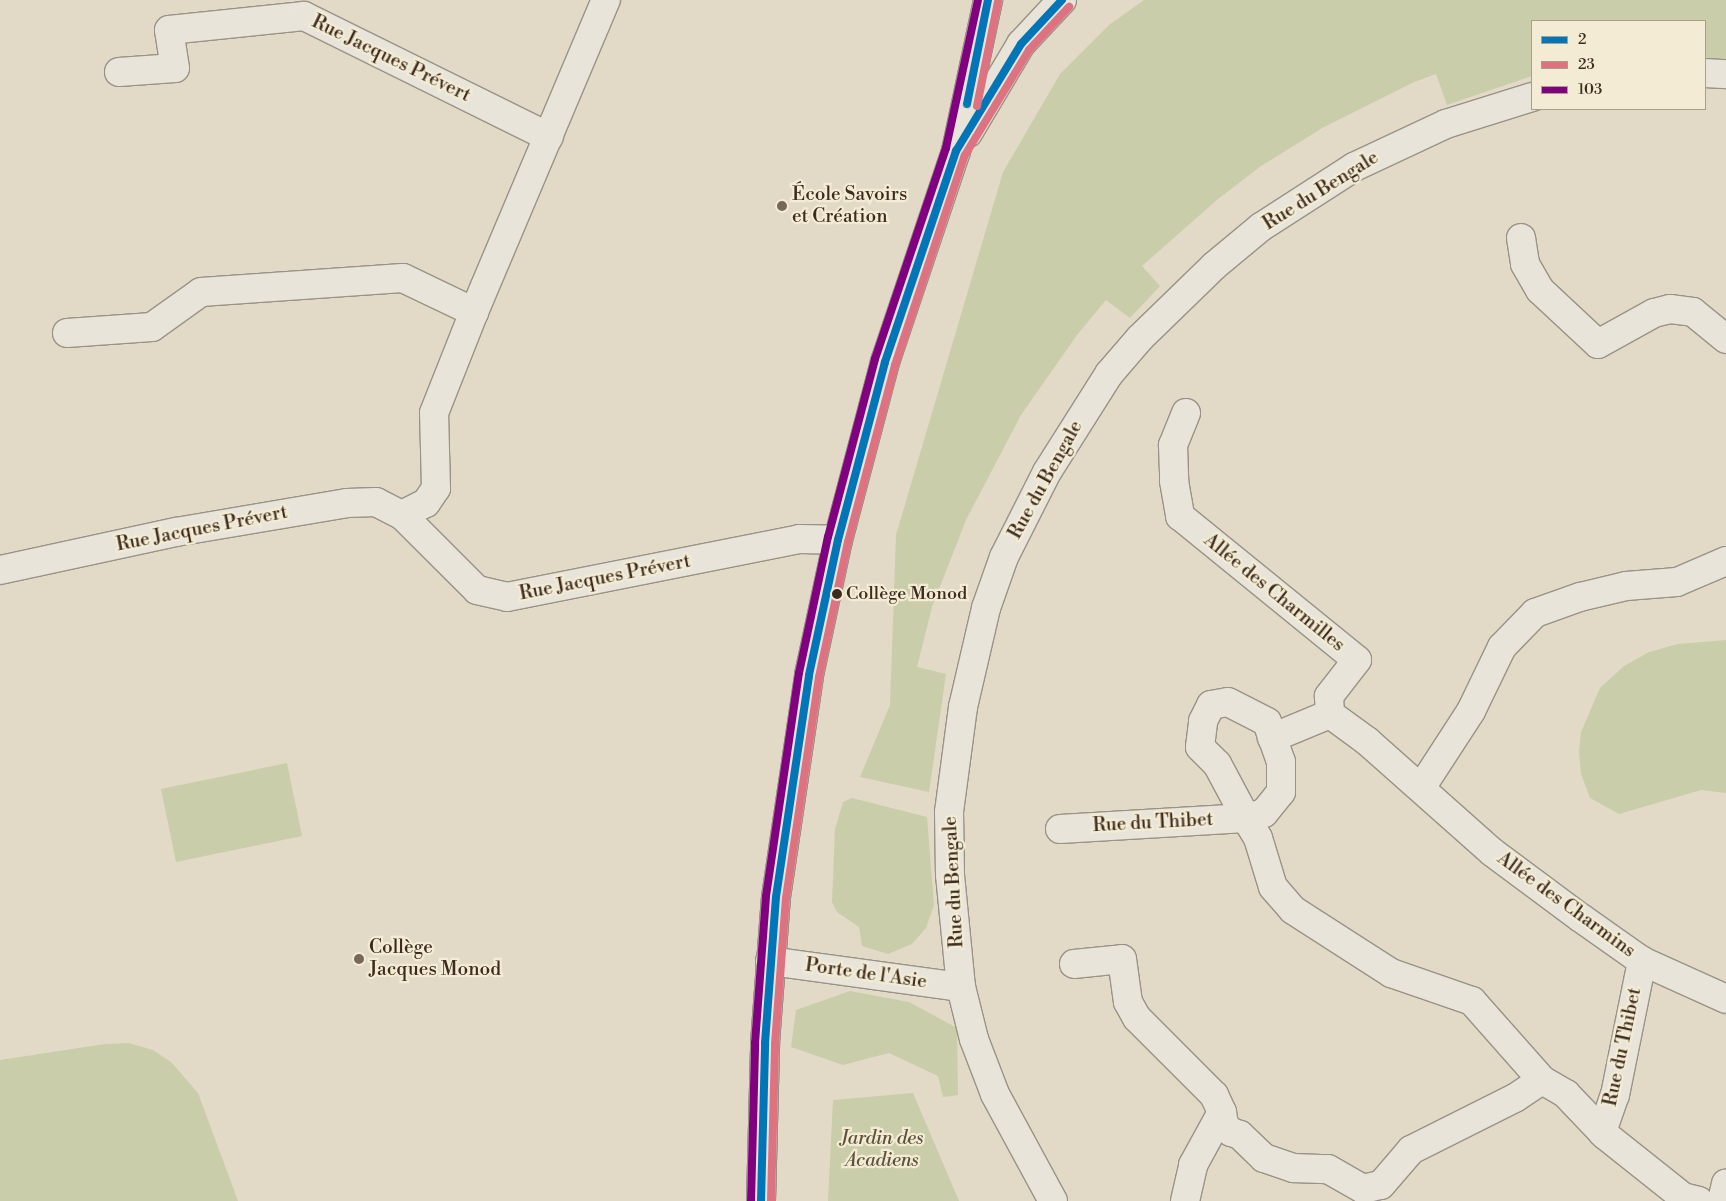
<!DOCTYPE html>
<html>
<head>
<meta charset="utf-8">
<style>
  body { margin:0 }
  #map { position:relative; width:1726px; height:1201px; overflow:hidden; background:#e2dac6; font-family:"Libre Bodoni",serif }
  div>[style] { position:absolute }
  .green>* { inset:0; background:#cacda9 }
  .roads { filter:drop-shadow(1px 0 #999286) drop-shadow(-1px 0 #999286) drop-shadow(0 1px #999286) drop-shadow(0 -1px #999286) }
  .pedestrian>* { height:28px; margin:-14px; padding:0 14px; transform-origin:14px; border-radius:14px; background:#e8e4da }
  .minor>* { height:28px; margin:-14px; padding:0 14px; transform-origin:14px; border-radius:14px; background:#e8e4da }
  .tertiary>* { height:28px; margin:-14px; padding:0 14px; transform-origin:14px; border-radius:14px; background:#e8e4da }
  .bus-1>* { height:8px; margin:-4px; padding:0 4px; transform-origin:4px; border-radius:4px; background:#0075b8 }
  .bus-2>* { height:8px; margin:-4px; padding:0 4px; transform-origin:4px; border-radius:4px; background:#dd7281 }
  .bus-3>* { height:8px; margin:-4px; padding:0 4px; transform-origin:4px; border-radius:4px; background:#800080 }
  .dots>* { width:14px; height:14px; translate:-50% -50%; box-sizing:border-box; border:2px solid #f3ebd3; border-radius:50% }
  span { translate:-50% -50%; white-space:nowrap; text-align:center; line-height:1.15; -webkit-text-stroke:4.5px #f3ebd3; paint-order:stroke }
  .bus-label { font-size:18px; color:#3d2b1f }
  .left { translate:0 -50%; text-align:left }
  .street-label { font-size:19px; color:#3d2b1f }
  .poi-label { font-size:19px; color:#3d2b1f }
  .park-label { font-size:19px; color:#5c513c; font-style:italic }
  .legend { position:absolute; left:1531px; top:20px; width:175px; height:90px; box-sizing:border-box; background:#f3ebd3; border:1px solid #aa9e8b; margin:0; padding:6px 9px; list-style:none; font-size:15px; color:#3d2b1f }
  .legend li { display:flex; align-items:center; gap:10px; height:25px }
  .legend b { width:25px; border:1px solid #aa9e8b }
</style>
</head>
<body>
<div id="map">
  <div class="green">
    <div style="clip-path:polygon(1144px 0,1726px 0,1726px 63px,1705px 59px,1705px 21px,1532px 21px,1532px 76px,1447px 105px,1436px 74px,1414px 82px,1324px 127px,1261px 166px,1218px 199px,1142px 266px,1160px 286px,1130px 318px,1106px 300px,1077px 335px,1021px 415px,966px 520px,932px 607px,917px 667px,946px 674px,929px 792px,860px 777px,890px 705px,896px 535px,1003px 172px,1060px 74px,1109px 25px)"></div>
    <div style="clip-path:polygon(1726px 640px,1726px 793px,1701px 790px,1619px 814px,1590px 798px,1581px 774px,1579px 752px,1581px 732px,1600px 688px,1624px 666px,1649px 652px,1678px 644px)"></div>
    <div style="clip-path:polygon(287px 763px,302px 836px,176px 862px,161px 789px)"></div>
    <div style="clip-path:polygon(852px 798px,927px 817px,934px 905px,926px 928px,912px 944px,888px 954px,862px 946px,859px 927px,837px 912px,832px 902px,835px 829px,843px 802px)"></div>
    <div style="clip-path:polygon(850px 991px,909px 1002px,957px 1028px,958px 1095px,943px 1097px,938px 1076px,889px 1053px,843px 1065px,791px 1047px,796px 1010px)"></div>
    <div style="clip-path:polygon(129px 1043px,153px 1050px,171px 1062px,198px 1093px,238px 1201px,0 1201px,0 1060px,105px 1044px)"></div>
    <div style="clip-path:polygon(913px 1093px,959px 1201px,828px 1201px,833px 1100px)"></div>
  </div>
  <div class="roads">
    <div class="pedestrian">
      <div style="left:1521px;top:238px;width:26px;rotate:81deg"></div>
      <div style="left:1525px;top:264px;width:30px;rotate:60deg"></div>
      <div style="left:1540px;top:290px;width:79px;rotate:43deg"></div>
      <div style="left:1598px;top:344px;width:64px;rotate:-29deg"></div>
      <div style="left:1654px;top:313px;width:16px;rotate:-14deg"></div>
      <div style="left:1670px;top:309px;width:23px;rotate:7deg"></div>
      <div style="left:1693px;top:312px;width:43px;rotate:39.3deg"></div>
      <div style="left:1186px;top:413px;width:35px;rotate:112deg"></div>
      <div style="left:1173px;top:445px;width:36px;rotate:88deg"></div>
      <div style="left:1174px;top:481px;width:36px;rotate:80deg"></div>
      <div style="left:1180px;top:516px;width:228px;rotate:39.1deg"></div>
      <div style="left:1357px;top:660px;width:46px;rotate:127.9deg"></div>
      <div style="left:1329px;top:696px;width:18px;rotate:87deg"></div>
      <div style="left:1330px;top:714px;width:46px;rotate:36.1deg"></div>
      <div style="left:1367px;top:741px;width:167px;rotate:41.6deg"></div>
      <div style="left:1492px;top:852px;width:111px;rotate:36.6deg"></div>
      <div style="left:1581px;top:918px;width:75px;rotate:35.2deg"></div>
      <div style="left:1642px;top:961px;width:92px;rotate:24.3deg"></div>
      <div style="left:1228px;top:702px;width:44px;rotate:27.1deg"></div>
      <div style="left:1267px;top:722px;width:42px;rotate:70.7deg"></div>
      <div style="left:1281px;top:762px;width:30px;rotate:90deg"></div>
      <div style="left:1281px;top:792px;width:27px;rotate:129deg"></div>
      <div style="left:1264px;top:813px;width:19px;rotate:164deg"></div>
      <div style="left:1246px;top:818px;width:61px;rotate:-118.2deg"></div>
      <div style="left:1217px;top:764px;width:24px;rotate:-135deg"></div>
      <div style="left:1200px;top:747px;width:26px;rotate:-83deg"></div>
      <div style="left:1203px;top:721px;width:18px;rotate:-63deg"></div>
      <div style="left:1211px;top:705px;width:17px;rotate:-10deg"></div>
      <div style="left:1272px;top:738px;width:63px;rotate:-22.5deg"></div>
      <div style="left:1421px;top:788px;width:92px;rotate:-57deg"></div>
      <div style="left:1471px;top:711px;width:71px;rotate:-64.2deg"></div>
      <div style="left:1502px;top:647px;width:47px;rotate:-45.9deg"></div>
      <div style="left:1535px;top:613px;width:48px;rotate:-19.6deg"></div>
      <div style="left:1580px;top:597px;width:47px;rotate:-13.4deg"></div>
      <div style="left:1626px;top:586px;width:51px;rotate:-4.5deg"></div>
      <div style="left:1677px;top:582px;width:53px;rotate:-23.2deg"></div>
      <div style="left:1060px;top:829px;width:186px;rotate:-3.4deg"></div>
      <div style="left:1246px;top:818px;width:23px;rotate:59deg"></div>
      <div style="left:1258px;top:838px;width:51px;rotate:73deg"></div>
      <div style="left:1273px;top:887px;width:30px;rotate:49deg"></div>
      <div style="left:1293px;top:910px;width:117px;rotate:32.7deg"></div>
      <div style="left:1391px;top:973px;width:86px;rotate:19.1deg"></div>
      <div style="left:1472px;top:1001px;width:106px;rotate:48.5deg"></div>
      <div style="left:1542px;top:1080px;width:28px;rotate:30deg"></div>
      <div style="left:1566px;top:1094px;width:57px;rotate:46.4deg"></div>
      <div style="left:1605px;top:1135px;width:100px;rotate:38.5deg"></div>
      <div style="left:1683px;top:1197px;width:16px;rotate:14deg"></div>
      <div style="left:1074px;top:964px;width:48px;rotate:-5.9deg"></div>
      <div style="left:1122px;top:959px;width:43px;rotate:82.1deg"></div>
      <div style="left:1128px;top:1002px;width:18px;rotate:61deg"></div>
      <div style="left:1137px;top:1018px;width:109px;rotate:45deg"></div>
      <div style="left:1214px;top:1095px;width:19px;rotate:65deg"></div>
      <div style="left:1222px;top:1112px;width:13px;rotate:81deg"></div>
      <div style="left:1224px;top:1125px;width:10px;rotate:45deg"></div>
      <div style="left:1231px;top:1132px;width:9px;rotate:18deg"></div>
      <div style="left:1240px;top:1135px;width:33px;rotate:44deg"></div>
      <div style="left:1264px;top:1158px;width:31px;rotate:19deg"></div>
      <div style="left:1293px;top:1168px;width:35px;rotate:2deg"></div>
      <div style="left:1328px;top:1169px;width:40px;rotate:29.7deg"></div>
      <div style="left:1363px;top:1189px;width:18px;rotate:-13deg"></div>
      <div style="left:1381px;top:1185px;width:46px;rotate:-49.4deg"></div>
      <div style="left:1411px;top:1150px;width:116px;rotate:-26.6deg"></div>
      <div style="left:1515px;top:1098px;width:32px;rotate:-34deg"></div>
      <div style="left:1602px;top:1132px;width:39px;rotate:-71deg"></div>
      <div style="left:1615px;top:1095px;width:137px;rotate:-78.6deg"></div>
      <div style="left:1185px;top:1201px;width:37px;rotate:-77deg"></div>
      <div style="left:1193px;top:1165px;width:60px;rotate:-61.3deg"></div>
      <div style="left:1722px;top:1201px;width:18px;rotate:-77deg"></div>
    </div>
    <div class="minor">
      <div style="left:119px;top:72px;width:56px;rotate:-4.1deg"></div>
      <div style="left:175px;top:68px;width:38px;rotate:-99deg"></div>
      <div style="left:169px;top:30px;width:136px;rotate:-5.9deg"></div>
      <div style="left:304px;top:16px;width:273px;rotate:26.3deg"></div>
      <div style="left:1705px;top:73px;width:21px;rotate:3deg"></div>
      <div style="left:67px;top:333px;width:85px;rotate:-4deg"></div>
      <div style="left:152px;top:327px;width:60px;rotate:-35.5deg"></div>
      <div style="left:201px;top:292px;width:202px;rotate:-4deg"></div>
      <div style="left:403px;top:278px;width:79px;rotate:25.6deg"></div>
      <div style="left:402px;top:515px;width:106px;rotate:45deg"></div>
      <div style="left:477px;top:590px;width:31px;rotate:13deg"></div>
      <div style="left:507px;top:597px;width:298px;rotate:-11.2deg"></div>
      <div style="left:799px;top:539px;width:39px;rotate:1deg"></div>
      <div style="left:0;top:570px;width:180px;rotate:-12.2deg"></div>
      <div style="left:176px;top:532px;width:173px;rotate:-9.6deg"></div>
      <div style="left:347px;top:503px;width:29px;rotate:-2deg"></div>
      <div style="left:376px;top:502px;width:29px;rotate:27deg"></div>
      <div style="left:402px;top:515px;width:27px;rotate:-27deg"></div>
      <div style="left:426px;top:503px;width:18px;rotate:-56deg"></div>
      <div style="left:436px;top:488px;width:75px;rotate:-91.5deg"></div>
      <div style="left:434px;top:413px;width:109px;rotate:-68.4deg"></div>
      <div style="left:474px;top:312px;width:339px;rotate:-67.1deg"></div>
      <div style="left:770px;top:961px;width:193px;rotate:7.8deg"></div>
      <div style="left:1053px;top:1201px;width:122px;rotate:-118.5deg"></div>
      <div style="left:995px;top:1094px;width:59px;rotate:-110.9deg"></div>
      <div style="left:974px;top:1039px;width:54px;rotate:-104deg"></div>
      <div style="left:961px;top:987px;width:113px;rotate:-95.6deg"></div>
      <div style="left:950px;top:875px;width:63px;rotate:-90.9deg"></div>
      <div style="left:949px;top:812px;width:106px;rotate:-82.4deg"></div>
      <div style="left:963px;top:707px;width:102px;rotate:-76.9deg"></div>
      <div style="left:986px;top:608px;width:54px;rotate:-70.6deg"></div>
      <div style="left:1004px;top:557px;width:95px;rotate:-63.2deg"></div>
      <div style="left:1047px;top:472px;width:116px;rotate:-57.7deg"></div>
      <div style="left:1109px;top:374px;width:48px;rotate:-49.3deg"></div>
      <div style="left:1140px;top:338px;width:103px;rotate:-44.2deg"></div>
      <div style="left:1214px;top:266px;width:61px;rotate:-39.7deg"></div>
      <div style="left:1261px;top:227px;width:111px;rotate:-32.8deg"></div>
      <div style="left:1354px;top:167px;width:102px;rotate:-25.1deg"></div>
      <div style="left:1446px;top:124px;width:90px;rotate:-17.4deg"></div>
    </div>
    <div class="tertiary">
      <div style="left:968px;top:133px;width:104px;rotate:-59.2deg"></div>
      <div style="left:1021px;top:44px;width:60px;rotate:-47deg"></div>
      <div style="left:761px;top:1201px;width:158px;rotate:-88.5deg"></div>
      <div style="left:765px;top:1043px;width:146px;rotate:-85.7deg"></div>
      <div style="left:776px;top:897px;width:224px;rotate:-81.5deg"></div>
      <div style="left:809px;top:675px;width:138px;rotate:-77.9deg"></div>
      <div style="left:838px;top:540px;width:184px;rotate:-75.2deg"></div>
      <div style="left:885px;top:362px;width:223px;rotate:-71.4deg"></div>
      <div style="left:956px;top:151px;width:154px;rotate:-78deg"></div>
    </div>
  </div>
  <div class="bus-1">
    <div style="left:967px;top:104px;width:106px;rotate:-78.6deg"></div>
    <div style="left:761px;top:1201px;width:158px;rotate:-88.5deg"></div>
    <div style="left:765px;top:1043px;width:146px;rotate:-85.7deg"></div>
    <div style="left:776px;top:897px;width:224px;rotate:-81.5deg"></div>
    <div style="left:809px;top:675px;width:138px;rotate:-77.9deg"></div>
    <div style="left:838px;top:540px;width:184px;rotate:-75.2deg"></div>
    <div style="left:885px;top:362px;width:223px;rotate:-71.4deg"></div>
    <div style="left:956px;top:151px;width:125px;rotate:-58.7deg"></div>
    <div style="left:1021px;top:44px;width:60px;rotate:-47deg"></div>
  </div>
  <div class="bus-2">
    <div style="left:977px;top:106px;width:106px;rotate:-78.6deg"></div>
    <div style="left:771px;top:1201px;width:157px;rotate:-88.5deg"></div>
    <div style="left:775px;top:1044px;width:146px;rotate:-85.7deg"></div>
    <div style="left:786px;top:898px;width:223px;rotate:-81.5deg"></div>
    <div style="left:819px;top:677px;width:138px;rotate:-77.9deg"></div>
    <div style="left:848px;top:542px;width:183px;rotate:-75.1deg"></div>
    <div style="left:895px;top:365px;width:221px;rotate:-71.6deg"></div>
    <div style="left:965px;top:155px;width:123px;rotate:-58.6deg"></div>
    <div style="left:1029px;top:50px;width:59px;rotate:-47.1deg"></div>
  </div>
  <div class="bus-3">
    <div style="left:751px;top:1201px;width:158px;rotate:-88.5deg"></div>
    <div style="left:755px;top:1043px;width:147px;rotate:-85.7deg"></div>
    <div style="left:766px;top:896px;width:225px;rotate:-81.6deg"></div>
    <div style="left:799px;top:673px;width:139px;rotate:-78deg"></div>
    <div style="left:828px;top:537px;width:184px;rotate:-75.2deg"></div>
    <div style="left:875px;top:359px;width:223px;rotate:-71.4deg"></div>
    <div style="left:946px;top:148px;width:151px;rotate:-77.8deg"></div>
  </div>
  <div class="dots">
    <div style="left:782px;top:206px;background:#776859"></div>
    <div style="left:837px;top:594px;background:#3d2b1f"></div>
    <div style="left:359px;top:959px;background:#776859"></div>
  </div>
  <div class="bus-label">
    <span class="left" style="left:846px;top:594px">Collège Monod</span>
  </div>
  <div class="street-label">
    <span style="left:391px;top:59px;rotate:26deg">Rue Jacques Prévert</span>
    <span style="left:1321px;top:191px;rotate:-32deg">Rue du Bengale</span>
    <span style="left:1046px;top:480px;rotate:-61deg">Rue du Bengale</span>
    <span style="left:202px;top:529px;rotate:-11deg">Rue Jacques Prévert</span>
    <span style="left:605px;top:578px;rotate:-11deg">Rue Jacques Prévert</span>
    <span style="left:1274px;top:593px;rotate:39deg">Allée des Charmilles</span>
    <span style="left:1153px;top:823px;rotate:-3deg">Rue du Thibet</span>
    <span style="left:954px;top:882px;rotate:-93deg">Rue du Bengale</span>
    <span style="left:1566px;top:905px;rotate:36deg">Allée des Charmins</span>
    <span style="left:866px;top:974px;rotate:8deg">Porte de l'Asie</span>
    <span style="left:1623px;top:1047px;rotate:-78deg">Rue du Thibet</span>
  </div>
  <div class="poi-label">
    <span class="left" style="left:792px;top:206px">École Savoirs<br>et Création</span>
    <span class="left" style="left:369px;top:959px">Collège<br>Jacques Monod</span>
  </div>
  <div class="park-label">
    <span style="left:882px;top:1150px">Jardin des<br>Acadiens</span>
  </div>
  <ul class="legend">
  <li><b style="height:6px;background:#0075b8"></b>2</li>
  <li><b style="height:6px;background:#dd7281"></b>23</li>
  <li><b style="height:6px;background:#800080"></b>103</li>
  </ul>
</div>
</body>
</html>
